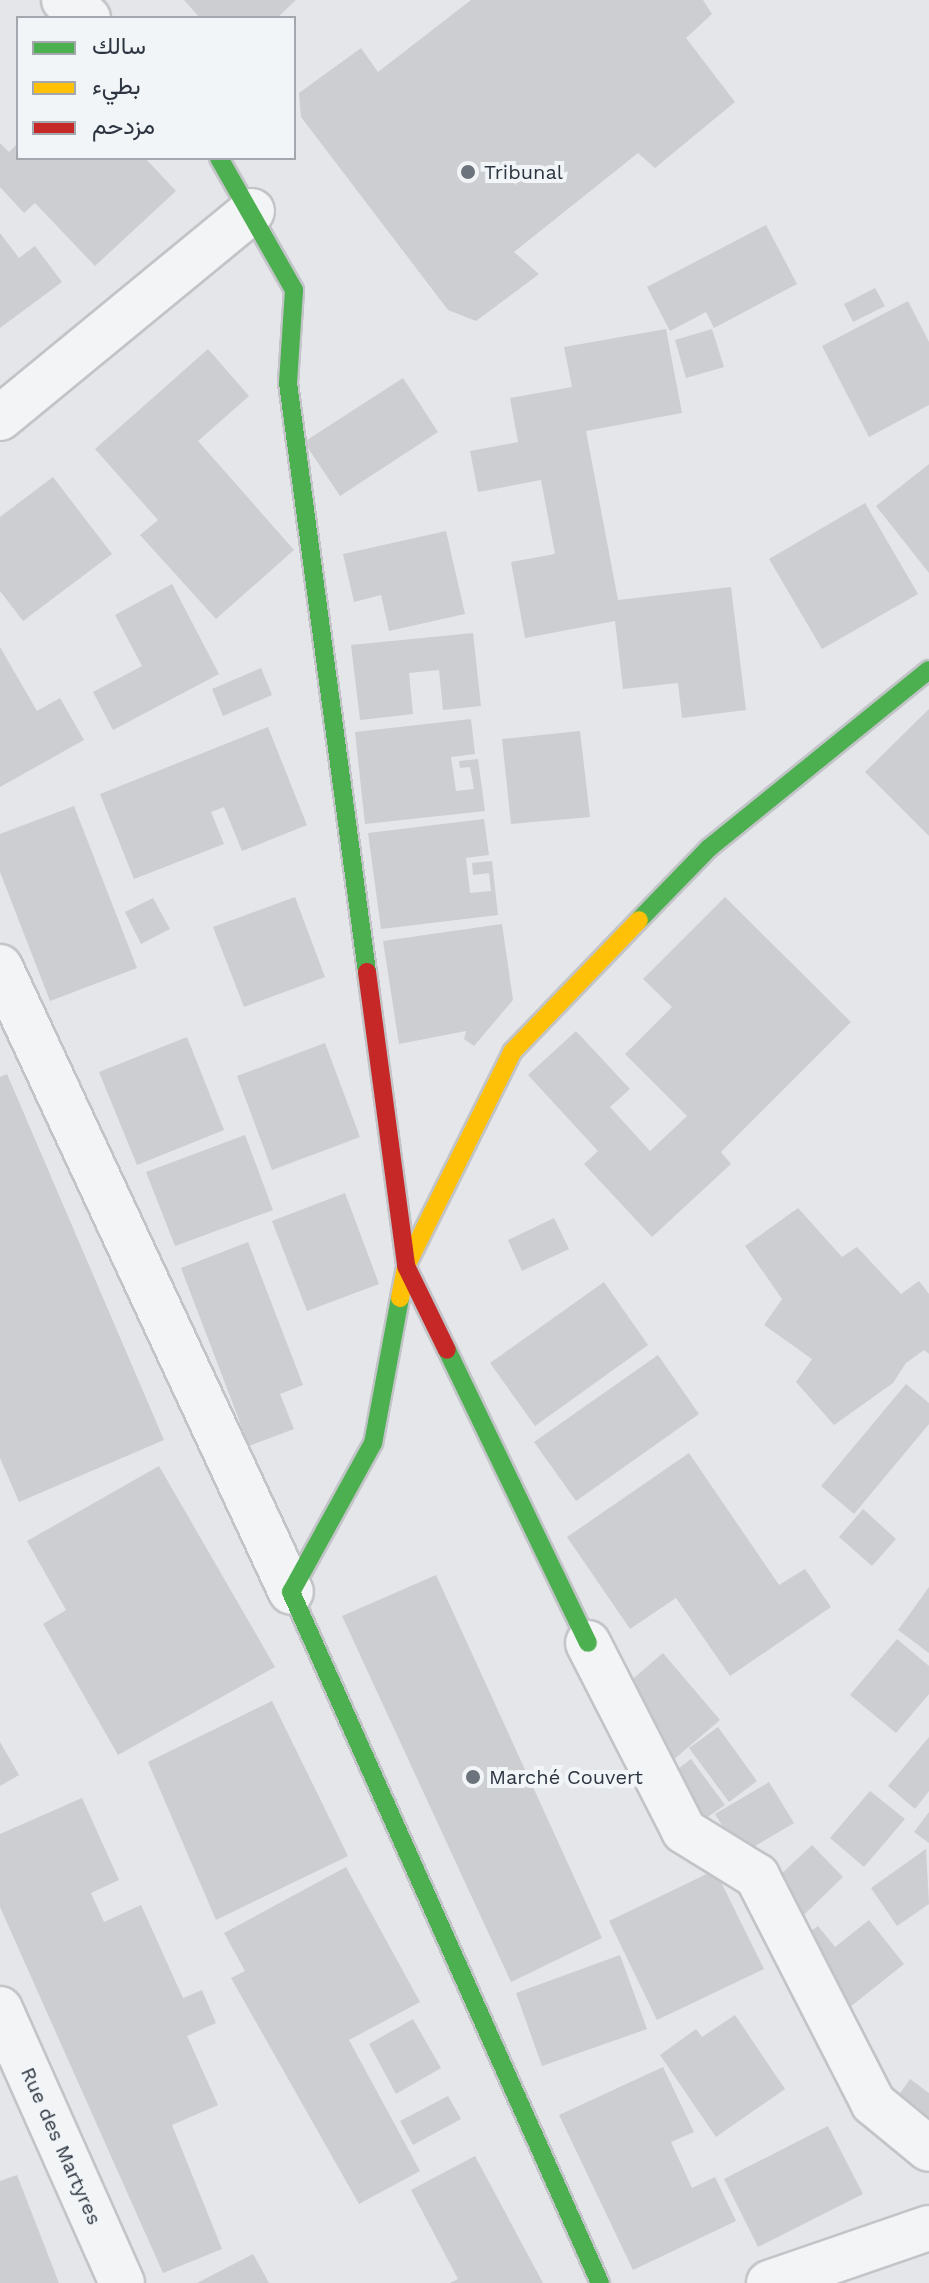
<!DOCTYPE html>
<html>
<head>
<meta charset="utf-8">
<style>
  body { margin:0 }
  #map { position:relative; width:929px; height:2283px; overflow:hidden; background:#e4e6e9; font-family:"Work Sans",Vazirmatn,sans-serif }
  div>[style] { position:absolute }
  .building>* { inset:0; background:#ccced1 }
  .roads { filter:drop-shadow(2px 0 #c2c4c7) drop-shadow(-2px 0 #c2c4c7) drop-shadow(0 2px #c2c4c7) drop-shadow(0 -2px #c2c4c7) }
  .street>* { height:44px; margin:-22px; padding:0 22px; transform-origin:22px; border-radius:22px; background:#f3f4f5 }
  .fast>* { height:18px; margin:-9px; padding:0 9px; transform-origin:9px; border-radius:9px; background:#4caf50 }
  .slow>* { height:18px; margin:-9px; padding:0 9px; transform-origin:9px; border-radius:9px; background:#ffc107 }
  .jam>* { height:18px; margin:-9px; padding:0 9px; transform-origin:9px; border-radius:9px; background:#c62828 }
  .dots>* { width:22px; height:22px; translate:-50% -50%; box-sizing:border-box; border:4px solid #f2f5f7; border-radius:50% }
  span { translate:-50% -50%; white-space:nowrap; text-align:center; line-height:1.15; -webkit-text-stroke:8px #f2f5f7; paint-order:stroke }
  .poi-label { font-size:20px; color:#2c3541 }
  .left { translate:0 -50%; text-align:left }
  .street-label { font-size:20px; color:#2c3541 }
  .legend { position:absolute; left:16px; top:16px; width:280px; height:144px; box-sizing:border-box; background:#f2f5f7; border:2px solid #a3a8ae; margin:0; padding:10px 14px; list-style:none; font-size:24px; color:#2c3541 }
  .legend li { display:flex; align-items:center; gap:16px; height:40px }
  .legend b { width:40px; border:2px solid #a3a8ae }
</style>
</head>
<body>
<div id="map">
  <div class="building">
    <div style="clip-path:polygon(184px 0,296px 0,277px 18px,200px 18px)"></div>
    <div style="clip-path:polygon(471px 0,703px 0,712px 14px,686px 38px,735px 102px,655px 168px,638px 153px,514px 252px,539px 274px,476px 321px,448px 310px,301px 117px,299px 93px,361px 48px,378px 72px)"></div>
    <div style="clip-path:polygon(0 143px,9px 152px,18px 143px,18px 158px,145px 158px,176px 191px,95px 266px,35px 203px,24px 213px,0 187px)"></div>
    <div style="clip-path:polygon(766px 225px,797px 284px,714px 328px,706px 312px,670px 331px,647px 287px)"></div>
    <div style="clip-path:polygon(0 233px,19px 258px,35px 246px,62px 282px,0 328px)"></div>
    <div style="clip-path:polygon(875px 288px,885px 306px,853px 322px,844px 304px)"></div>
    <div style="clip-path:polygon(908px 301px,929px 342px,929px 405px,869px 437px,822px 346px)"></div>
    <div style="clip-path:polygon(666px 329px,682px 413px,586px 431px,618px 600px,731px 587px,746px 710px,682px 718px,678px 683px,623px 689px,615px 621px,525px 638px,511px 562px,555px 554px,541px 480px,478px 492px,470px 451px,518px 442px,510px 398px,572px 387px,564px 347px)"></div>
    <div style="clip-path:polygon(712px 329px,724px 367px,686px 378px,675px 340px)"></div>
    <div style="clip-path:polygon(208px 349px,249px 396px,198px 441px,294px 550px,216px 619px,140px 535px,158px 520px,95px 449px)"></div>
    <div style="clip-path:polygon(403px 378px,438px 432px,340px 496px,304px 442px)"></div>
    <div style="clip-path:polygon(929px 464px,929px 573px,876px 506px)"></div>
    <div style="clip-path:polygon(53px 477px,112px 554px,23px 621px,0 591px,0 517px)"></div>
    <div style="clip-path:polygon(865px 503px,918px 594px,822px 649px,769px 559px)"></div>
    <div style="clip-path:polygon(446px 531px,465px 614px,389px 631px,381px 595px,354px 602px,343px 554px)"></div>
    <div style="clip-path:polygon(172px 584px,219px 674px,113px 730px,93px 692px,142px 666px,115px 615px)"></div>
    <div style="clip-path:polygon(473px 633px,481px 706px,443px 710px,439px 670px,409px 673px,413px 714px,360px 720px,351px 645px)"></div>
    <div style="clip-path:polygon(0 647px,37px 711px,60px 698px,84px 740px,0 787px)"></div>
    <div style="clip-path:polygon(261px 668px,272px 695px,223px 716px,212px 689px)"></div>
    <div style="clip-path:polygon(929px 709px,929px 836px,865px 772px)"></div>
    <div style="clip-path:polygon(471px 719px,475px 754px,451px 757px,456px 791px,474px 789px,470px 767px,460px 768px,459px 761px,478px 759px,485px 811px,365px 824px,355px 732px)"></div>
    <div style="clip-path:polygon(268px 727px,307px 825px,242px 851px,224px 807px,211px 812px,224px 844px,134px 879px,100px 794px)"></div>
    <div style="clip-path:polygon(580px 731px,590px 817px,511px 824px,502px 739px)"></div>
    <div style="clip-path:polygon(74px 806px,137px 968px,50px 1001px,0 872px,0 834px)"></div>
    <div style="clip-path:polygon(484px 819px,489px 855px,466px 858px,470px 893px,491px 891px,489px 873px,473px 875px,472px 863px,492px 861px,498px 915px,381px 929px,368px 833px)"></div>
    <div style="clip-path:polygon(295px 897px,325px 977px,244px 1007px,213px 927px)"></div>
    <div style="clip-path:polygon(725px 897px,851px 1022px,721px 1152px,731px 1164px,652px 1237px,584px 1164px,598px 1151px,528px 1075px,576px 1031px,630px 1089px,610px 1107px,650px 1151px,687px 1116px,625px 1054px,672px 1007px,643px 979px)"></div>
    <div style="clip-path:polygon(153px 898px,170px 929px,141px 944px,125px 912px)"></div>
    <div style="clip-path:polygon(502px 924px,513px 1000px,474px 1046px,464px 1039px,466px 1031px,399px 1044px,383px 941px)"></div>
    <div style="clip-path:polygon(187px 1037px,224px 1130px,137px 1165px,99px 1072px)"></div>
    <div style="clip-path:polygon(325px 1043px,360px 1137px,272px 1170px,237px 1076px)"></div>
    <div style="clip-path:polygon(7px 1074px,164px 1440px,19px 1502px,0 1458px,0 1077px)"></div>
    <div style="clip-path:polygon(245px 1135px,273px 1210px,175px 1246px,146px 1172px)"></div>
    <div style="clip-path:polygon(345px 1193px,379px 1284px,307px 1311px,272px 1221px)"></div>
    <div style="clip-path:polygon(798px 1208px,842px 1257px,857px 1247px,901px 1294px,919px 1281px,929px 1294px,929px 1354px,924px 1350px,906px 1363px,893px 1383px,834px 1425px,796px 1382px,812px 1359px,764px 1325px,782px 1299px,745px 1246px)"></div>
    <div style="clip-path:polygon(554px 1218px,569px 1249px,522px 1271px,508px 1240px)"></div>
    <div style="clip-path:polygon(248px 1242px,303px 1385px,280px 1394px,294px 1429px,249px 1446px,181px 1268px)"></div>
    <div style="clip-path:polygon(604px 1282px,648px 1345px,535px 1426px,490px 1363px)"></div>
    <div style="clip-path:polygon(658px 1355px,699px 1414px,576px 1501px,534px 1442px)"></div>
    <div style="clip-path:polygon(906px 1384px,929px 1403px,929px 1424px,854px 1514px,821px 1486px)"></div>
    <div style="clip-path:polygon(689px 1453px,779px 1585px,805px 1569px,831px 1607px,730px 1676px,676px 1598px,630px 1629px,567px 1537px)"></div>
    <div style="clip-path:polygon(159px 1466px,275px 1667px,118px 1755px,43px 1624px,66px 1610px,27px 1541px)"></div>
    <div style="clip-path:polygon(863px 1509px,896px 1539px,872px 1566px,839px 1537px)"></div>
    <div style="clip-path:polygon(436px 1575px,602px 1938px,511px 1982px,342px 1616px)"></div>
    <div style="clip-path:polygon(929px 1587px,929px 1653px,898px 1630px)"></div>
    <div style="clip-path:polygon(897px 1639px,929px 1666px,929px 1694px,896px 1733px,850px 1695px)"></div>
    <div style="clip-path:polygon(663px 1653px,720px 1720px,665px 1767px,608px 1700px)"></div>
    <div style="clip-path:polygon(272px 1701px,348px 1856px,216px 1920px,148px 1762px)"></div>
    <div style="clip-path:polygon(718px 1727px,757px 1781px,729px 1802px,689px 1748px)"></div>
    <div style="clip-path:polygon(929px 1737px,929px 1791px,915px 1809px,888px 1786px)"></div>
    <div style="clip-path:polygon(0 1742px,19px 1775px,0 1786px)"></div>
    <div style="clip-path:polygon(691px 1759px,725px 1805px,699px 1823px,666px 1778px)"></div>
    <div style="clip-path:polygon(769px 1782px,794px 1823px,740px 1855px,715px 1814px)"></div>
    <div style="clip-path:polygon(870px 1791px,905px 1819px,864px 1867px,830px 1838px)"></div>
    <div style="clip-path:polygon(82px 1798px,119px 1880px,91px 1893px,104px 1922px,141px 1905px,183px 1998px,202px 1990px,216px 2023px,187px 2036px,218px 2105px,172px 2125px,222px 2249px,163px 2273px,0 1907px,0 1834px)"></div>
    <div style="clip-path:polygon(929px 1812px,929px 1843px,914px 1832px)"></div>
    <div style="clip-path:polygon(812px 1845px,843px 1877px,786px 1932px,755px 1899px)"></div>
    <div style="clip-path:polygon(926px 1849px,929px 1904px,897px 1926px,871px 1888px)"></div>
    <div style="clip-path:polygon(346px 1867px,420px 2002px,349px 2040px,420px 2171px,359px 2204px,231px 1978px,245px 1971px,224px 1933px)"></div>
    <div style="clip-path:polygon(715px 1870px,764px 1969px,657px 2020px,609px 1921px)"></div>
    <div style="clip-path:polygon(869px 1920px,904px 1964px,840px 2015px,788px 1948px,818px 1926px,835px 1947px)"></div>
    <div style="clip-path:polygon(620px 1955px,647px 2029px,542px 2066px,516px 1993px)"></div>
    <div style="clip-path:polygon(735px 2015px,785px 2089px,716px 2137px,660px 2055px,696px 2029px,702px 2037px)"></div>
    <div style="clip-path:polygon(413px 2019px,441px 2068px,396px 2094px,369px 2044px)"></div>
    <div style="clip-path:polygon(663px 2067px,694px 2132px,671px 2142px,692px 2188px,715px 2177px,736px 2221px,633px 2270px,559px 2115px)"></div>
    <div style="clip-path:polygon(910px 2079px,929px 2093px,929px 2137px,889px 2109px)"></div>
    <div style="clip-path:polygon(448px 2096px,461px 2119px,413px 2145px,400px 2121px)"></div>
    <div style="clip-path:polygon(828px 2126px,863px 2194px,758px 2247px,724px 2179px)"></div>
    <div style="clip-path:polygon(475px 2156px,543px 2283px,450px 2283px,458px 2279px,411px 2190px)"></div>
    <div style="clip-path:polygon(17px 2175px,59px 2283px,0 2283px,0 2181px)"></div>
    <div style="clip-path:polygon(253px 2254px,269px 2283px,197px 2283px)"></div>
  </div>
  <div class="roads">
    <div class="street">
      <div style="left:64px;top:0;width:30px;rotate:37deg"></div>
      <div style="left:0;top:418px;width:326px;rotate:-39.4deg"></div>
      <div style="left:0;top:967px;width:689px;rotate:65.03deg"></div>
      <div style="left:588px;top:1643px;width:211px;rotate:62.9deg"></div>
      <div style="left:684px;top:1831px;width:86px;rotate:31.7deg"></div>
      <div style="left:757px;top:1876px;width:255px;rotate:62.9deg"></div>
      <div style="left:873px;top:2103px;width:72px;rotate:39.4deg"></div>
      <div style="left:0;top:2009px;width:300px;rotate:66deg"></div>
      <div style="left:769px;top:2283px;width:169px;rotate:-19deg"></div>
    </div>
    <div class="fast">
      <div style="left:219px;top:158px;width:152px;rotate:60.4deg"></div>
      <div style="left:294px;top:290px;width:93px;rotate:93.7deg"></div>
      <div style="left:288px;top:383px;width:594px;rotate:82.36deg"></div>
      <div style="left:639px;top:920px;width:100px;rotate:-45.8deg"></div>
      <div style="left:709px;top:848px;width:283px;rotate:-39deg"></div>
      <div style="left:400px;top:1298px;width:147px;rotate:100.5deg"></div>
      <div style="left:373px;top:1443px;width:170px;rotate:118.8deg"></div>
      <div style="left:291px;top:1592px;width:757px;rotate:65.91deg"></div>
      <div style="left:447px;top:1350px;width:325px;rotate:64.3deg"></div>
    </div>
    <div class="slow">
      <div style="left:400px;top:1298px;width:33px;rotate:-79deg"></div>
      <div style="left:406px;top:1266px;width:239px;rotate:-63.6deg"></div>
      <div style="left:512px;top:1052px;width:183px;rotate:-46.1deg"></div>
    </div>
    <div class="jam">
      <div style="left:367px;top:972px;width:297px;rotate:82.4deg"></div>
      <div style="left:406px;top:1266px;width:93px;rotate:64deg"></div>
    </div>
  </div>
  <div class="dots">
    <div style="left:468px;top:172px;background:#6c737c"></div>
    <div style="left:473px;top:1777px;background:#6c737c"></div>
  </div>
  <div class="poi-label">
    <span class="left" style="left:484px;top:172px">Tribunal</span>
    <span class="left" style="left:489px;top:1777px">Marché Couvert</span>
  </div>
  <div class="street-label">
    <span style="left:61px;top:2146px;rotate:66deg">Rue des Martyres</span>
  </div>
  <ul class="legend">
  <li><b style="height:10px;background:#4caf50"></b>سالك</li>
  <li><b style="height:10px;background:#ffc107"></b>بطيء</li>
  <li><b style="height:10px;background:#c62828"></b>مزدحم</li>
  </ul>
</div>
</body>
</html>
